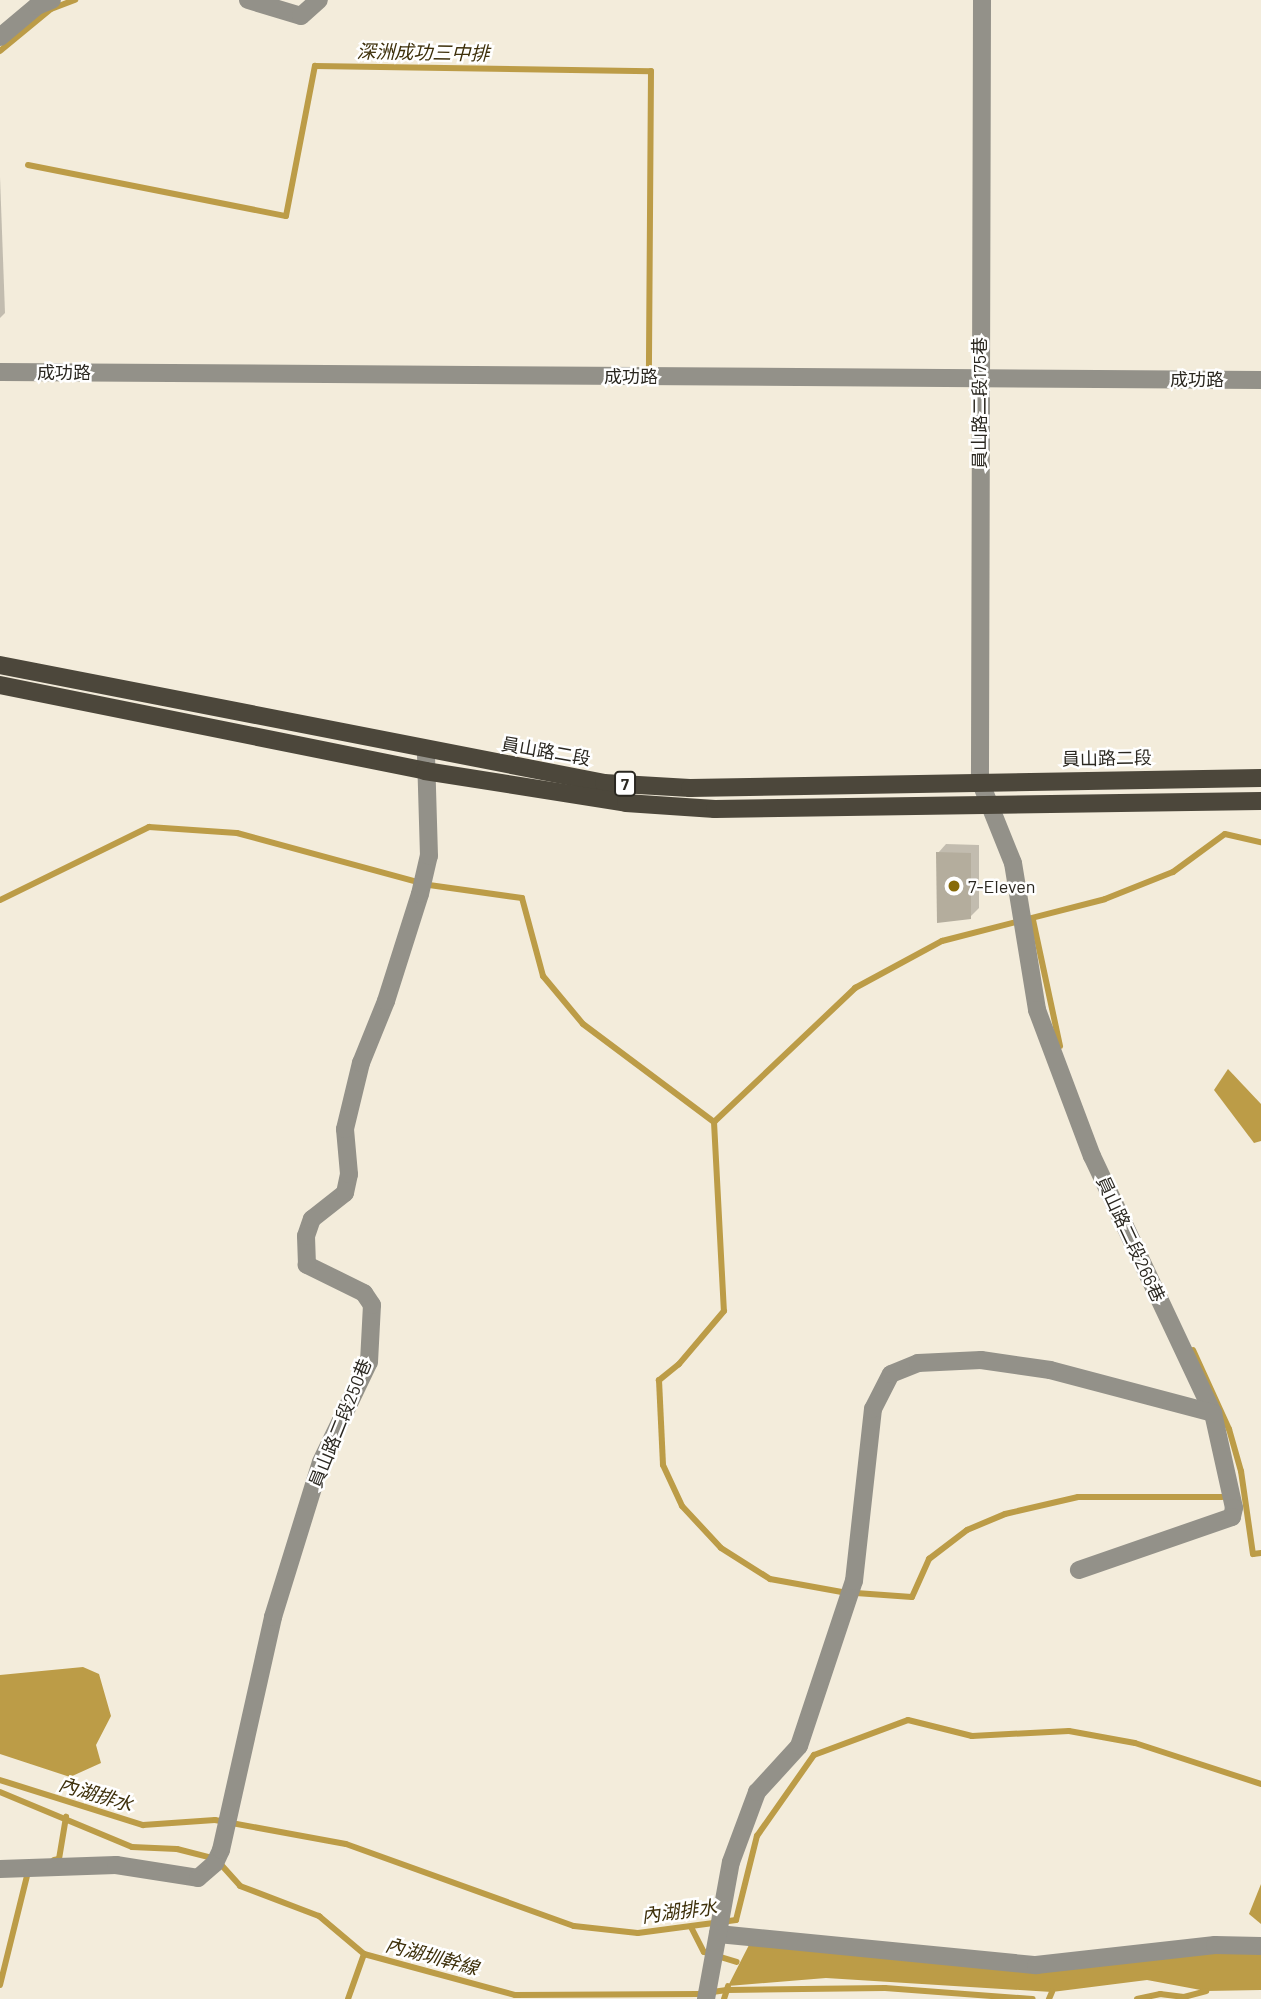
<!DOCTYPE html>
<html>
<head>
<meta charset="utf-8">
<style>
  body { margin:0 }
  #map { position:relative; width:1261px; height:1999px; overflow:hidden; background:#f3ecdb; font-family:Barlow,"Noto Sans TC",sans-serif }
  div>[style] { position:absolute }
  .water>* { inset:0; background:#bc9c47 }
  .shadow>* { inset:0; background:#0003 }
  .stream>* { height:6px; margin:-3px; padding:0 3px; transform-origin:3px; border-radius:3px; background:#bc9c47 }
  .building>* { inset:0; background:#b4ad9d }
  .minor>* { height:18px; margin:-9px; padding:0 9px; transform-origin:9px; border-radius:9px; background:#939189 }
  .major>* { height:18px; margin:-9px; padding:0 9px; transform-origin:9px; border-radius:9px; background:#4c473b }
  .dots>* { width:19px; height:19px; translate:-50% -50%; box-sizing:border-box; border:4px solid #fff; border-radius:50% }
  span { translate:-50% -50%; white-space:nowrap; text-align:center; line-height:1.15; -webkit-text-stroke:5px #fff; paint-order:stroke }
  .shield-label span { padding:2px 5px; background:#fff; border:2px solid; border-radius:5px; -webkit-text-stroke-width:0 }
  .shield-label { font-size:16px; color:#2b2821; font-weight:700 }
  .street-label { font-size:18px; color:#2b2821 }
  .poi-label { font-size:18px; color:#2b2821 }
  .left { translate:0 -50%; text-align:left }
  .water-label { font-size:19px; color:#3e300b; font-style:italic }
</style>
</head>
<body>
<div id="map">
  <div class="water">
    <div style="clip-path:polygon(1228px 1069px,1261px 1104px,1261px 1141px,1254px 1143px,1214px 1090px)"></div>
    <div style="clip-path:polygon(83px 1667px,99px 1674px,111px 1716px,96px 1745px,101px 1763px,70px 1777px,0 1754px,0 1675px)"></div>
    <div style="clip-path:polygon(1261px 1884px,1261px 1924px,1249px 1914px)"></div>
    <div style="clip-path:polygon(749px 1945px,1031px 1969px,1165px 1954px,1261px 1951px,1261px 1990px,1206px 1991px,1147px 1980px,1052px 1992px,826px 1978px,728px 1986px)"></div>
  </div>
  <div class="shadow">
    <div style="clip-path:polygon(0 177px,5px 313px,0 318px)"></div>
    <div style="clip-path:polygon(946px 844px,979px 845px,979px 908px,970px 917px,938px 853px)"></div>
  </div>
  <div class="stream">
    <div style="left:0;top:51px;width:66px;rotate:-39.5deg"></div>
    <div style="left:51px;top:9px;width:26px;rotate:-21deg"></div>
    <div style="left:28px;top:165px;width:263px;rotate:11.2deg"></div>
    <div style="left:286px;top:216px;width:153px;rotate:-79.1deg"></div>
    <div style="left:315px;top:66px;width:336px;rotate:0.9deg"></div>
    <div style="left:651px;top:71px;width:295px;rotate:90.4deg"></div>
    <div style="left:0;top:900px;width:166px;rotate:-26.1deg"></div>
    <div style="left:149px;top:827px;width:88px;rotate:3.9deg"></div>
    <div style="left:237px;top:833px;width:199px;rotate:15.2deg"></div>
    <div style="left:429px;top:885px;width:94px;rotate:8deg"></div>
    <div style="left:522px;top:898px;width:81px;rotate:74.9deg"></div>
    <div style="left:543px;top:976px;width:62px;rotate:50.2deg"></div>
    <div style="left:583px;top:1024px;width:164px;rotate:36.8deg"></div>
    <div style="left:714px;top:1122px;width:195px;rotate:-43.5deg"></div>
    <div style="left:855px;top:988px;width:99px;rotate:-28.4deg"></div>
    <div style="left:942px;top:941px;width:168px;rotate:-14.4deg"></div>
    <div style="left:1105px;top:899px;width:73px;rotate:-21.7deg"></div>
    <div style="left:1173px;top:872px;width:64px;rotate:-36.2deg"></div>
    <div style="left:1225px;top:834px;width:37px;rotate:13deg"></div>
    <div style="left:1033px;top:920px;width:129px;rotate:77.9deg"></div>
    <div style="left:714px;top:1122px;width:189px;rotate:87deg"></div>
    <div style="left:724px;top:1311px;width:70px;rotate:130.3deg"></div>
    <div style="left:679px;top:1364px;width:26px;rotate:141deg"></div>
    <div style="left:659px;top:1380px;width:85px;rotate:87.3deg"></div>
    <div style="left:663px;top:1465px;width:45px;rotate:65.1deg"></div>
    <div style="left:682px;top:1506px;width:57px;rotate:47.1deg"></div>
    <div style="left:721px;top:1548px;width:58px;rotate:32.3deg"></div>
    <div style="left:770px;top:1579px;width:73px;rotate:10.2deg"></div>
    <div style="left:842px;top:1592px;width:70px;rotate:4.1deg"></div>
    <div style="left:912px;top:1597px;width:42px;rotate:-65.9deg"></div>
    <div style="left:929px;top:1559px;width:48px;rotate:-37.3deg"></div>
    <div style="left:967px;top:1530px;width:41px;rotate:-22.8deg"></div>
    <div style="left:1005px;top:1514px;width:75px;rotate:-13.1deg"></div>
    <div style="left:1078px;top:1497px;width:144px"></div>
    <div style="left:1193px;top:1350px;width:87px;rotate:65.5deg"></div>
    <div style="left:1229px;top:1429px;width:44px;rotate:74.1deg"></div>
    <div style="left:1241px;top:1471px;width:84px;rotate:81.8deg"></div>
    <div style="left:1253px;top:1554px;width:8px;rotate:-7deg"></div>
    <div style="left:0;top:1780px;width:150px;rotate:17.5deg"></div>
    <div style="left:143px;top:1825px;width:72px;rotate:-4deg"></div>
    <div style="left:215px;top:1820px;width:133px;rotate:10.4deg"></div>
    <div style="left:346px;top:1844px;width:242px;rotate:19.8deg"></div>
    <div style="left:574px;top:1926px;width:64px;rotate:6.2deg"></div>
    <div style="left:638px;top:1933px;width:99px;rotate:-7.6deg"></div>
    <div style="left:736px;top:1920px;width:87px;rotate:-76deg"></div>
    <div style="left:757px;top:1836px;width:99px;rotate:-54.9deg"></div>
    <div style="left:814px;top:1755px;width:100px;rotate:-20.4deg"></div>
    <div style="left:908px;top:1720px;width:66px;rotate:14deg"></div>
    <div style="left:972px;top:1736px;width:97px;rotate:-3deg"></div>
    <div style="left:1069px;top:1731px;width:67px;rotate:10.3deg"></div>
    <div style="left:1135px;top:1743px;width:133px;rotate:18deg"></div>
    <div style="left:0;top:1792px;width:143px;rotate:22.6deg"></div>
    <div style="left:132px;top:1847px;width:45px;rotate:2.5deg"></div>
    <div style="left:177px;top:1849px;width:40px;rotate:14.4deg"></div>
    <div style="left:216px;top:1859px;width:36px;rotate:48deg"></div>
    <div style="left:240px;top:1886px;width:85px;rotate:20.8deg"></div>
    <div style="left:319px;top:1916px;width:59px;rotate:40.2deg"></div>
    <div style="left:364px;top:1954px;width:156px;rotate:15.2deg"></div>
    <div style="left:515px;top:1995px;width:183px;rotate:-0.3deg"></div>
    <div style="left:698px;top:1994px;width:29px;rotate:-8deg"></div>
    <div style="left:727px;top:1990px;width:4px;rotate:-76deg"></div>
    <div style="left:54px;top:1860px;width:5px;rotate:-11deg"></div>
    <div style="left:59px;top:1859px;width:43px;rotate:-80.5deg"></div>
    <div style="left:691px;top:1927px;width:28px;rotate:63deg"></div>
    <div style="left:704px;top:1952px;width:34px;rotate:17deg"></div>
    <div style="left:0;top:1985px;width:121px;rotate:-76.1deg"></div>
    <div style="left:348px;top:1999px;width:48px;rotate:-70.4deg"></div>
    <div style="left:724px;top:1999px;width:9px;rotate:-72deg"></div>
    <div style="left:727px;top:1990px;width:158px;rotate:-0.7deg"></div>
    <div style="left:885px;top:1988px;width:148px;rotate:4.3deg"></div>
    <div style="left:1049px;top:1999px;width:8px;rotate:-67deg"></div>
    <div style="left:1137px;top:1999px;width:24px;rotate:-12deg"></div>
    <div style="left:1160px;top:1994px;width:24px;rotate:7deg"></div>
    <div style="left:1184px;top:1997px;width:23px;rotate:-15deg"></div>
  </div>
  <div class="building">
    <div style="clip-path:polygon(936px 852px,971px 853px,971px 919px,937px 923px)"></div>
  </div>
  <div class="minor">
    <div style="left:248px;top:0;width:55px;rotate:16.8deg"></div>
    <div style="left:301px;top:16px;width:24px;rotate:-42deg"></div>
    <div style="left:982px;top:0;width:781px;rotate:90.15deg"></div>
    <div style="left:980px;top:781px;width:88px;rotate:68.1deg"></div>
    <div style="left:1013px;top:863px;width:149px;rotate:80.7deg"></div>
    <div style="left:1037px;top:1010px;width:156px;rotate:69.4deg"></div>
    <div style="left:1092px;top:1156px;width:284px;rotate:64.8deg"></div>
    <div style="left:1213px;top:1413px;width:97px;rotate:77.5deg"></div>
    <div style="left:1234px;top:1508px;width:9px;rotate:103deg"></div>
    <div style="left:1232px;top:1517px;width:162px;rotate:160.9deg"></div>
    <div style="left:0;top:37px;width:48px;rotate:-40deg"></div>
    <div style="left:37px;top:6px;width:16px;rotate:-22deg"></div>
    <div style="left:0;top:372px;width:1261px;rotate:0.36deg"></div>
    <div style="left:0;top:1869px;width:116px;rotate:-2deg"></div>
    <div style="left:116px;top:1865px;width:83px;rotate:9deg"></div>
    <div style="left:198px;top:1878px;width:23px;rotate:-41deg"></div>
    <div style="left:215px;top:1863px;width:14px;rotate:-65deg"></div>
    <div style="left:221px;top:1850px;width:239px;rotate:-77.4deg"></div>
    <div style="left:273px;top:1617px;width:162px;rotate:-72.8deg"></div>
    <div style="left:321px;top:1462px;width:111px;rotate:-64.4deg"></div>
    <div style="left:369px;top:1362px;width:57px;rotate:-87deg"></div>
    <div style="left:372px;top:1305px;width:14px;rotate:-124deg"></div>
    <div style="left:364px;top:1293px;width:64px;rotate:-153.8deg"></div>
    <div style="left:307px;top:1265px;width:29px;rotate:-92deg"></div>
    <div style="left:306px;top:1236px;width:18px;rotate:-71deg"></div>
    <div style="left:312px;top:1219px;width:42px;rotate:-38.2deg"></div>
    <div style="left:345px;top:1193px;width:19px;rotate:-78deg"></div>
    <div style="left:349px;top:1174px;width:45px;rotate:-95.1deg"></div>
    <div style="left:345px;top:1129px;width:68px;rotate:-76.4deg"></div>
    <div style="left:361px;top:1063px;width:67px;rotate:-68deg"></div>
    <div style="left:386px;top:1001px;width:112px;rotate:-72.4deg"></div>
    <div style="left:420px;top:894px;width:39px;rotate:-77deg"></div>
    <div style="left:429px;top:856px;width:104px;rotate:-91.7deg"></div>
    <div style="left:718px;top:1934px;width:320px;rotate:5.6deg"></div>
    <div style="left:1036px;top:1965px;width:180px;rotate:-6.4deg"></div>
    <div style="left:1215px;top:1945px;width:46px;rotate:1.2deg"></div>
    <div style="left:706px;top:1999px;width:139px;rotate:-79.7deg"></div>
    <div style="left:731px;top:1862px;width:75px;rotate:-69.6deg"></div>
    <div style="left:757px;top:1792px;width:62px;rotate:-47.6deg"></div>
    <div style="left:799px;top:1746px;width:174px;rotate:-71.6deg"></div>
    <div style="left:854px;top:1581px;width:173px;rotate:-83.7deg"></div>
    <div style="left:873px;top:1409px;width:39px;rotate:-63deg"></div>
    <div style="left:891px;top:1374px;width:29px;rotate:-22deg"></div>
    <div style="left:918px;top:1363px;width:63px;rotate:-2.7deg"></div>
    <div style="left:981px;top:1360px;width:70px;rotate:8.2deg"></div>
    <div style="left:1050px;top:1370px;width:169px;rotate:14.8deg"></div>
  </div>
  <div class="major">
    <div style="left:0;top:665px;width:615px;rotate:11.05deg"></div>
    <div style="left:604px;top:783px;width:86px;rotate:3.3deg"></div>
    <div style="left:690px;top:788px;width:571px;rotate:-1deg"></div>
    <div style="left:0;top:685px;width:434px;rotate:11.4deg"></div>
    <div style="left:425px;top:771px;width:204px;rotate:9deg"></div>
    <div style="left:626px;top:803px;width:89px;rotate:3.9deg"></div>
    <div style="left:715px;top:809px;width:546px;rotate:-0.84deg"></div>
  </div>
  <div class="dots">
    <div style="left:954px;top:886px;background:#886b09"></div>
  </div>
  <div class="shield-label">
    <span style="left:625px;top:784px">7</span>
  </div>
  <div class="street-label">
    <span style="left:64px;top:372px">成功路</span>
    <span style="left:631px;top:376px">成功路</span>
    <span style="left:1197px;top:379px">成功路</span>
    <span style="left:979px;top:403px;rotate:-90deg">員山路二段175巷</span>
    <span style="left:546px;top:751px;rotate:10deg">員山路二段</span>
    <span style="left:1107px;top:758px;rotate:-1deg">員山路二段</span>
    <span style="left:1131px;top:1239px;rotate:65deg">員山路二段266巷</span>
    <span style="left:340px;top:1423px;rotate:-68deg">員山路二段250巷</span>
  </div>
  <div class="poi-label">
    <span class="left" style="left:968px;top:886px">7-Eleven</span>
  </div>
  <div class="water-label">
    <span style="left:423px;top:52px;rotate:1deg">深洲成功三中排</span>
    <span style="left:96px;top:1794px;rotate:17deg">內湖排水</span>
    <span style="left:679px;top:1911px;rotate:-7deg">內湖排水</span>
    <span style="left:432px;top:1956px;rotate:15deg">內湖圳幹線</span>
  </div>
</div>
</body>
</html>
